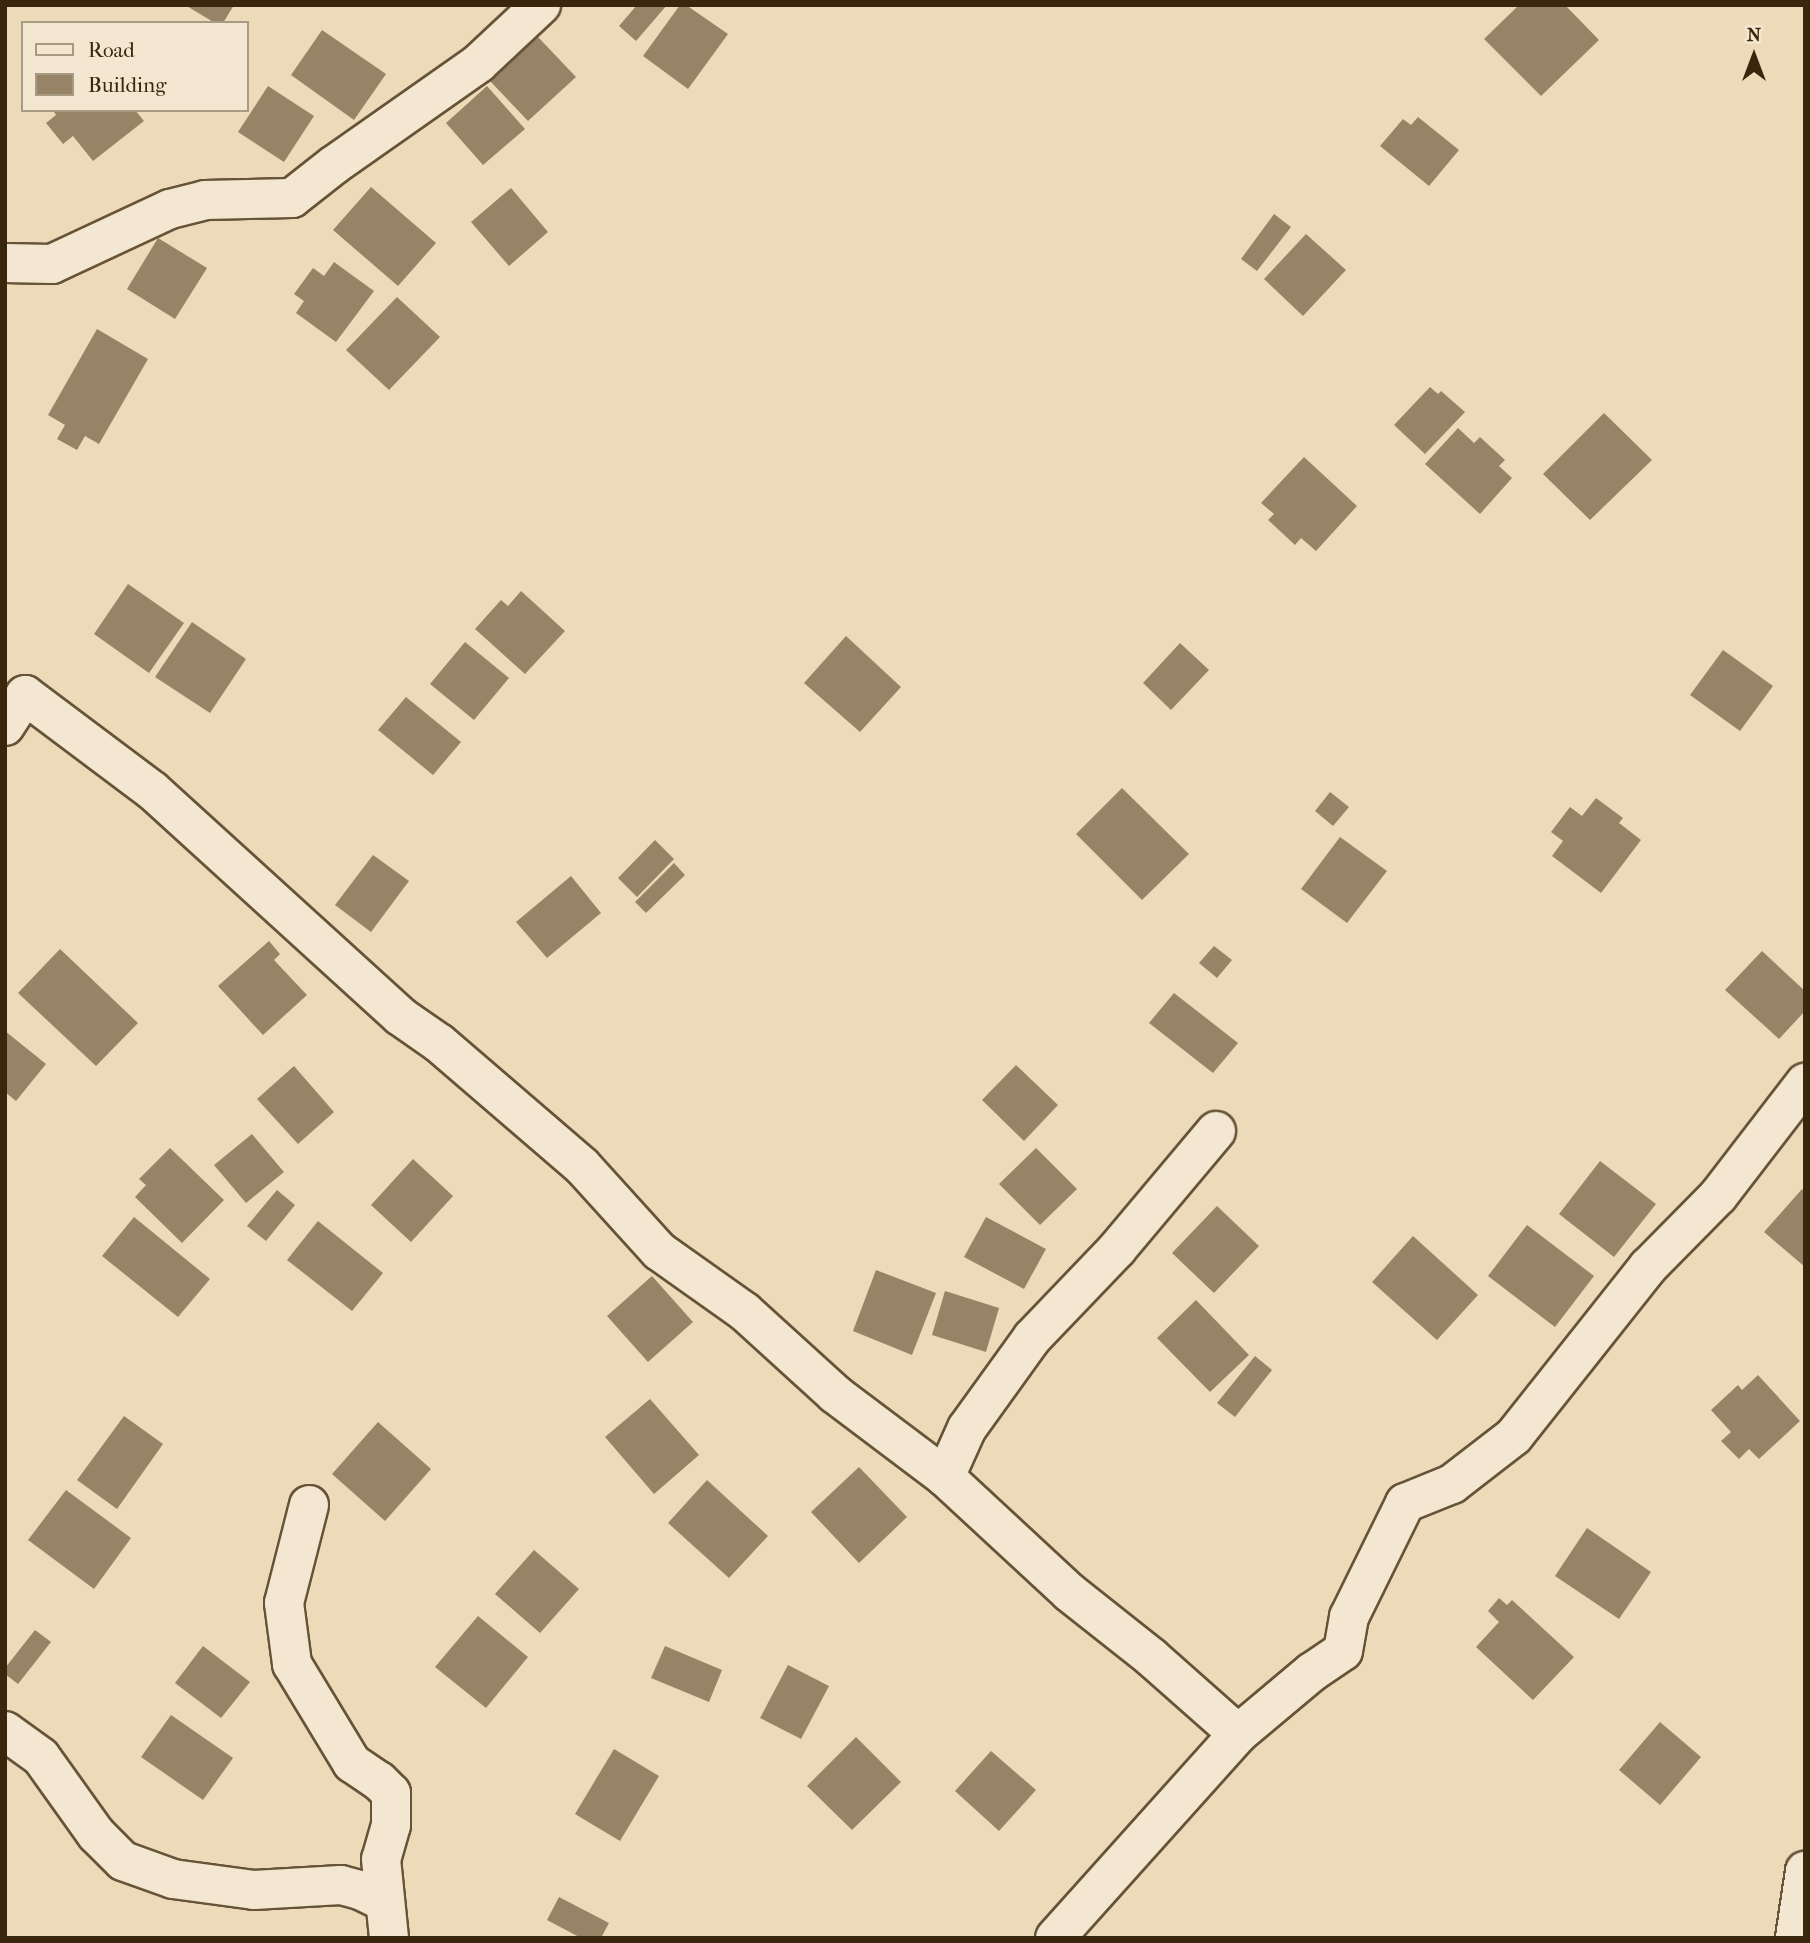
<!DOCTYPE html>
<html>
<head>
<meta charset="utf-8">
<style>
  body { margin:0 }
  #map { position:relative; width:1810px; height:1943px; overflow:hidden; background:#eddab8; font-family:"IM FELL French Canon",serif }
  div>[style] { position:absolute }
  .building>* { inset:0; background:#978466 }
  .roads { filter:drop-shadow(2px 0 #675338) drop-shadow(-2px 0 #675338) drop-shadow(0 2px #675338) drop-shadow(0 -2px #675338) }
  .minor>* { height:38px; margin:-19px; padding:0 19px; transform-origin:19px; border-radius:19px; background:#f3e7d1 }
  span { translate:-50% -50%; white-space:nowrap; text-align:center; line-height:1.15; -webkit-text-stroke:6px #f3e7d1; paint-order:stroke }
  .frame { position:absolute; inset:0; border:7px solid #3a260d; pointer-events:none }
  .legend { position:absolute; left:21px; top:21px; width:228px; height:91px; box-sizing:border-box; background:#f3e7d1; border:2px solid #a99a83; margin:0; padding:9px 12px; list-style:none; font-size:21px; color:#3a260d }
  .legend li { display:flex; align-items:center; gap:14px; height:35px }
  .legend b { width:35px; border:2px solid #a99a83 }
  .north { position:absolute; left:1719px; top:21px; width:70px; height:70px; -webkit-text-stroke:5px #f3e7d1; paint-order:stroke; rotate:0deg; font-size:19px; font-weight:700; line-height:28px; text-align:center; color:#3a260d }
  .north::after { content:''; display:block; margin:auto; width:24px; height:32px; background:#3a260d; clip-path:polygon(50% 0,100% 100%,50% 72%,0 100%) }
</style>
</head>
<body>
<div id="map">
  <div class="building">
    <div style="clip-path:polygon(185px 5px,234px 5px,223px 23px,215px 23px)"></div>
    <div style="clip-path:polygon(637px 5px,667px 5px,636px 41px,619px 26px)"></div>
    <div style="clip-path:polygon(680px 5px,686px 5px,728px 34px,688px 89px,643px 56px)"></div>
    <div style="clip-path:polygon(1519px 5px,1565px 5px,1599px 40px,1541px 96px,1484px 39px)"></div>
    <div style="clip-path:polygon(322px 30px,386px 74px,354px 120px,291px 75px)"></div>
    <div style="clip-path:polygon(538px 37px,576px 77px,528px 121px,490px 81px)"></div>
    <div style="clip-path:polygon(268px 86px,314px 116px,284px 162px,238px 132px)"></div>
    <div style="clip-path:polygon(487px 86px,525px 129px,483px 165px,446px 123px)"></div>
    <div style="clip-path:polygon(53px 110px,135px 110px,144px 121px,93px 161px,73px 136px,63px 144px,46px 123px,56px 115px)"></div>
    <div style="clip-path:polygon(1418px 117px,1459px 150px,1429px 186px,1380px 146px,1403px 119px,1411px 125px)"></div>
    <div style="clip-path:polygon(371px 187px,436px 243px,398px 286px,333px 230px)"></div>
    <div style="clip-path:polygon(511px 188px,548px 232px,509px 266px,471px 222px)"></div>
    <div style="clip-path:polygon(1274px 214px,1291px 227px,1257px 271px,1241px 259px)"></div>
    <div style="clip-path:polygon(1306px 234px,1346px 270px,1303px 316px,1264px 279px)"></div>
    <div style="clip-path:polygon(158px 238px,207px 268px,175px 319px,127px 289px)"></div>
    <div style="clip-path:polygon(334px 262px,374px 291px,336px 342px,296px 313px,304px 301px,294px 294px,313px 268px,324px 276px)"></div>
    <div style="clip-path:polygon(397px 297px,440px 337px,389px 390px,346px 350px)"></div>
    <div style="clip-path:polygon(97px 329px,148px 359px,99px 444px,85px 436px,77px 450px,57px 439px,65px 425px,48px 415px)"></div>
    <div style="clip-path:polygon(1430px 387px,1438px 394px,1441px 391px,1465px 412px,1425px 454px,1394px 425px)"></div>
    <div style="clip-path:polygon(1604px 413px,1652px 460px,1590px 520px,1543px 474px)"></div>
    <div style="clip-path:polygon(1458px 428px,1474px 443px,1480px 437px,1505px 460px,1499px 466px,1512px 478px,1480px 514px,1425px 464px)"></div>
    <div style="clip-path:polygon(1304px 457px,1357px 506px,1316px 551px,1301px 538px,1295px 545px,1268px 520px,1274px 514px,1261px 503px)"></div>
    <div style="clip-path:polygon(128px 584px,184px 623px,149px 673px,94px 634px)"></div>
    <div style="clip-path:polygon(521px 591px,565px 631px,525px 674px,475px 629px,501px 600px,508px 606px)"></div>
    <div style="clip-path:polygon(192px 622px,246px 659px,210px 713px,155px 677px)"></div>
    <div style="clip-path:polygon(846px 636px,901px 687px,860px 732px,804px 683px)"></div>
    <div style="clip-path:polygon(465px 642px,509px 678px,474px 720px,430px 684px)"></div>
    <div style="clip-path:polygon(1180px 643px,1209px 670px,1171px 710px,1143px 683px)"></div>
    <div style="clip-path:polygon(1723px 650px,1773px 686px,1740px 731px,1690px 695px)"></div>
    <div style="clip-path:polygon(406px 697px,461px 742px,433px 775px,378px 730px)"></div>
    <div style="clip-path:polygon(1122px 788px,1189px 854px,1142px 900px,1076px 834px)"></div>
    <div style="clip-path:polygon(1330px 792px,1349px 807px,1333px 826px,1315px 811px)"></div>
    <div style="clip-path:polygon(1596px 798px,1623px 818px,1619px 823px,1641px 840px,1601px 893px,1552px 856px,1563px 841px,1551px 832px,1570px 807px,1582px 816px)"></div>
    <div style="clip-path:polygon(1340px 837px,1387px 871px,1347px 923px,1301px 889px)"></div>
    <div style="clip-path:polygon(655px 840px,674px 859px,637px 897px,618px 878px)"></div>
    <div style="clip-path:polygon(373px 855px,409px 881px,371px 932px,335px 905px)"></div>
    <div style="clip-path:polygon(674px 863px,685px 875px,646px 913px,635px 902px)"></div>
    <div style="clip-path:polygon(571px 876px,601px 913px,547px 958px,516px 922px)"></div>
    <div style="clip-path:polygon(269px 941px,280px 954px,274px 960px,307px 995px,263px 1035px,218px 986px)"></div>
    <div style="clip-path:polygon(1214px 946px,1232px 960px,1217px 978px,1199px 963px)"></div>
    <div style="clip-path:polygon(60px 949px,138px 1023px,96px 1066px,18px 993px)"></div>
    <div style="clip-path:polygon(1762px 951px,1805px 991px,1805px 1011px,1779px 1039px,1725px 990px)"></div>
    <div style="clip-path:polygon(1174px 993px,1238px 1043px,1213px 1073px,1149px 1023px)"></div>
    <div style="clip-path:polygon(5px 1031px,46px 1064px,16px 1101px,5px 1092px)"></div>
    <div style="clip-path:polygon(1016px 1065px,1058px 1105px,1024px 1141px,982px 1100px)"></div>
    <div style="clip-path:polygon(294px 1066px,334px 1112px,298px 1144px,257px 1099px)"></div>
    <div style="clip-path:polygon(252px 1134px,284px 1172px,246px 1203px,214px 1165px)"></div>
    <div style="clip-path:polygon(170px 1148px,224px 1200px,182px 1243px,135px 1197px,146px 1185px,139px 1179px)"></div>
    <div style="clip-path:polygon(1036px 1148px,1077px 1189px,1040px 1225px,999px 1184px)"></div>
    <div style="clip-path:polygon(413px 1159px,453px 1196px,411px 1242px,371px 1205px)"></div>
    <div style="clip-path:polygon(1600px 1161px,1656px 1204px,1614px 1257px,1559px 1214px)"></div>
    <div style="clip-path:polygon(1802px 1189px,1805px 1192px,1805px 1267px,1764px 1232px)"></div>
    <div style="clip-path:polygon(277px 1190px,295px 1205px,266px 1241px,247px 1226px)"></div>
    <div style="clip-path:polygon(1217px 1206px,1259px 1246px,1214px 1293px,1172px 1253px)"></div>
    <div style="clip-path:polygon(134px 1217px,210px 1279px,178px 1317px,102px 1256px)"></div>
    <div style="clip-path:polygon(986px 1217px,1046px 1249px,1024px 1289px,964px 1257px)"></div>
    <div style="clip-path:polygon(318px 1221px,383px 1273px,352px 1311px,287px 1260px)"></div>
    <div style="clip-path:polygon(1527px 1225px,1594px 1276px,1555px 1327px,1488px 1276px)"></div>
    <div style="clip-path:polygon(1413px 1236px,1478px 1295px,1437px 1340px,1372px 1282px)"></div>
    <div style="clip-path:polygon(876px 1270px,936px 1293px,912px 1355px,853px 1331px)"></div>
    <div style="clip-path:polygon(652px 1276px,693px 1322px,648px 1362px,607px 1316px)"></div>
    <div style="clip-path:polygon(945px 1291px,999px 1308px,986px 1352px,932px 1335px)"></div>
    <div style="clip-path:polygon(1196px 1300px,1249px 1355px,1210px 1392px,1157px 1338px)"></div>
    <div style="clip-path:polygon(1255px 1356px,1272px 1370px,1235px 1417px,1217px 1403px)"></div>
    <div style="clip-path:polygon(1758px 1375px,1800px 1421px,1759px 1459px,1749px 1449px,1739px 1459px,1721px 1441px,1731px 1432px,1711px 1410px,1738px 1385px,1742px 1390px)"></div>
    <div style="clip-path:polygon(650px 1399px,699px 1455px,654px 1494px,605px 1437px)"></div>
    <div style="clip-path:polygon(124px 1416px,163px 1444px,117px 1509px,77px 1480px)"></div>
    <div style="clip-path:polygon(378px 1422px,431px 1469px,385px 1521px,332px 1474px)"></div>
    <div style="clip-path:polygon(859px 1467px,907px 1517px,859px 1563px,811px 1512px)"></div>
    <div style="clip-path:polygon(707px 1480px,768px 1536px,729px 1578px,668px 1523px)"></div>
    <div style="clip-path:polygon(66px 1490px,131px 1538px,94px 1589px,28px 1540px)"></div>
    <div style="clip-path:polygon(1587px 1528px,1651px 1572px,1619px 1619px,1555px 1576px)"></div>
    <div style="clip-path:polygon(534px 1550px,579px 1589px,540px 1633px,495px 1594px)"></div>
    <div style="clip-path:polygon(1499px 1598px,1507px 1605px,1512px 1600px,1574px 1657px,1533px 1700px,1476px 1647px,1499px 1622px,1488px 1611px)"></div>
    <div style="clip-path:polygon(478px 1616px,528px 1657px,486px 1708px,435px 1667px)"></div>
    <div style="clip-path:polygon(35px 1630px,51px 1642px,18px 1684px,5px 1674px,5px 1668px)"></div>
    <div style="clip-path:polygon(203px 1646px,250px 1682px,221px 1718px,175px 1683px)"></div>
    <div style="clip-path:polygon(665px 1646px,722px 1670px,709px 1702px,651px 1678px)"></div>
    <div style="clip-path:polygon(788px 1665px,829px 1686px,801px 1739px,760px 1718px)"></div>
    <div style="clip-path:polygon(171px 1715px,233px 1758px,203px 1800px,141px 1757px)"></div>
    <div style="clip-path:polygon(1660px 1722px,1701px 1757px,1660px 1805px,1619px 1770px)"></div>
    <div style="clip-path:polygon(856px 1737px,901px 1782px,852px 1830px,807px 1786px)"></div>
    <div style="clip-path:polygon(614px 1749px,659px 1776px,620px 1841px,575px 1814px)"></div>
    <div style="clip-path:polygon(991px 1751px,1036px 1790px,999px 1831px,955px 1791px)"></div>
    <div style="clip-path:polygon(559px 1897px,609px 1923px,601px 1938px,581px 1938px,547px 1920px)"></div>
  </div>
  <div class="roads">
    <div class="minor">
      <div style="left:5px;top:263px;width:47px;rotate:1.2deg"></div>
      <div style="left:52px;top:264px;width:130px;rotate:-25deg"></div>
      <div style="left:170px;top:209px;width:36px;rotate:-14deg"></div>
      <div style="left:205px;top:200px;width:87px;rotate:-1.3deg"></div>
      <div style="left:292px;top:198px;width:53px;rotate:-38.2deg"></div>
      <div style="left:334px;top:165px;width:177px;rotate:-35.1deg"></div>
      <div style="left:479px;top:63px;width:85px;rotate:-43.1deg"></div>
      <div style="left:5px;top:726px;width:37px;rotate:-57deg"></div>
      <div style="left:25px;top:695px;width:160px;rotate:36.9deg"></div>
      <div style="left:153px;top:791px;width:334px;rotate:42.3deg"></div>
      <div style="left:400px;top:1016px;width:47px;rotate:34.7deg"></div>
      <div style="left:439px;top:1043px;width:189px;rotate:40.7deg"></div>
      <div style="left:582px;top:1166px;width:115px;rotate:47.8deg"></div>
      <div style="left:659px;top:1251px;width:105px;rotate:35.3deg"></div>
      <div style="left:745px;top:1312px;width:122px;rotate:42.3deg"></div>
      <div style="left:835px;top:1394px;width:138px;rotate:37deg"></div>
      <div style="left:1216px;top:1131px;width:154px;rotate:130deg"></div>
      <div style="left:1117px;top:1249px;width:123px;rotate:133.7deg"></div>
      <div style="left:1032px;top:1338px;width:111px;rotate:125.8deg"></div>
      <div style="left:967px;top:1428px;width:54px;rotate:114.2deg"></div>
      <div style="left:945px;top:1477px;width:169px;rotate:42.8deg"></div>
      <div style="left:1069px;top:1592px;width:105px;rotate:38.4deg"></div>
      <div style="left:1151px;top:1657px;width:116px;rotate:41.5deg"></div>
      <div style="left:309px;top:1505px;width:101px;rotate:104.3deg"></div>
      <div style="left:284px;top:1603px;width:62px;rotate:82.5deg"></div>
      <div style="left:292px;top:1664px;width:116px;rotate:58.8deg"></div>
      <div style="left:352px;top:1763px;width:32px;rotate:34deg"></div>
      <div style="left:379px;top:1781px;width:17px;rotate:45deg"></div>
      <div style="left:391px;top:1793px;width:32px;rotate:90deg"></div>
      <div style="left:391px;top:1825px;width:35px;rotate:106deg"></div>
      <div style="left:381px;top:1859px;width:79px;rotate:84.2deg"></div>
      <div style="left:5px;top:1731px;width:44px;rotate:35.8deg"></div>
      <div style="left:41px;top:1757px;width:95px;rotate:54.5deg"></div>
      <div style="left:96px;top:1834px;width:38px;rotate:45deg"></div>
      <div style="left:123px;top:1861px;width:53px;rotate:19.8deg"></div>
      <div style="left:173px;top:1879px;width:82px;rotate:7.7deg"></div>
      <div style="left:254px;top:1890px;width:87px;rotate:-3.3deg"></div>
      <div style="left:341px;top:1885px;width:20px;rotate:15deg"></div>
      <div style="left:360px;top:1890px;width:25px;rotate:26deg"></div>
      <div style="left:1055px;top:1938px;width:274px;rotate:-48.1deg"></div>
      <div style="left:1238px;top:1734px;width:97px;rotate:-40deg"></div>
      <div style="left:1312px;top:1672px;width:37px;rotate:-34deg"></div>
      <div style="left:1343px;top:1651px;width:35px;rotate:-80deg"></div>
      <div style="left:1349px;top:1617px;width:127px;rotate:-63.8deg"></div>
      <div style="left:1405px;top:1503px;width:51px;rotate:-22deg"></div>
      <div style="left:1452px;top:1484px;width:78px;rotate:-37.7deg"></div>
      <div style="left:1514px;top:1436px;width:216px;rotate:-51.6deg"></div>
      <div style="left:1648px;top:1267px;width:100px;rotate:-45.4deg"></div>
      <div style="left:1718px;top:1196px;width:143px;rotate:-52.4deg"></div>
      <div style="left:1795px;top:1938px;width:68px;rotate:-81.5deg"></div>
    </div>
  </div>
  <div class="frame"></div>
  <ul class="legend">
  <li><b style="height:9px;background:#f3e7d1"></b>Road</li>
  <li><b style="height:19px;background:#978466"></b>Building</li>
  </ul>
  <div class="north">N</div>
</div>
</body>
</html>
